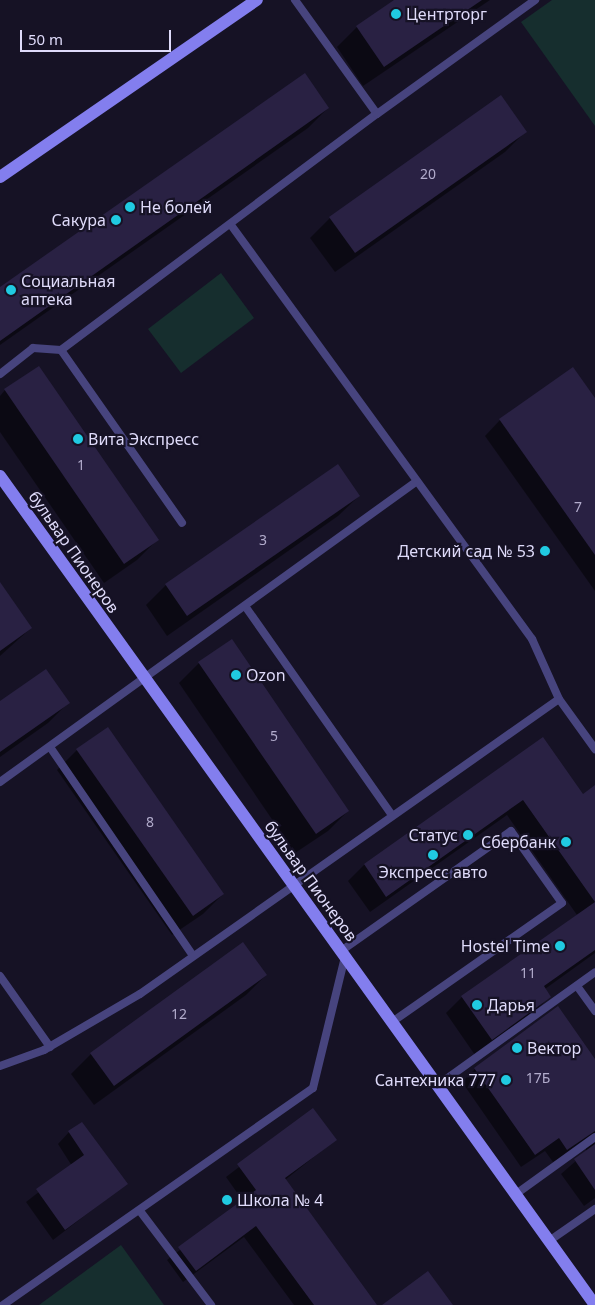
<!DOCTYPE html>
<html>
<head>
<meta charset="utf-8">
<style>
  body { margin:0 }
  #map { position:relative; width:595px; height:1305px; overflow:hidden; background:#161225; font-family:"Noto Sans",sans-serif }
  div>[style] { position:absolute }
  .green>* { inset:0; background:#162e2e }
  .shadow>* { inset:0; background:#0007 }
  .building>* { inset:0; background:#292143 }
  .lane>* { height:8px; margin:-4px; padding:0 4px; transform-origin:4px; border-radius:4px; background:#47447e }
  .secondary>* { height:12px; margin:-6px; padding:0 6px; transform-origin:6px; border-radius:6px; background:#837eee }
  .dots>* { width:14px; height:14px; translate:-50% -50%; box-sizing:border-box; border:2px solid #161225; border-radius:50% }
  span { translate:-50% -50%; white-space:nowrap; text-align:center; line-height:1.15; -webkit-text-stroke:4.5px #161225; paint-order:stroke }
  .number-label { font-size:14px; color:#b2accc }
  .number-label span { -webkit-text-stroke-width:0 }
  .poi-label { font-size:16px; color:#dfdbfa }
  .left { translate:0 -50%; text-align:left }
  .right { translate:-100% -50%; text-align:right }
  .street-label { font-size:16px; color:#dfdbfa }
  .scale { position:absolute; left:20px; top:30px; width:151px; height:22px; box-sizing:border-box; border:2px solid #dfdbfa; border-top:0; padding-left:6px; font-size:15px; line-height:18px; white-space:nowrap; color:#dfdbfa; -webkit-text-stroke:4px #161225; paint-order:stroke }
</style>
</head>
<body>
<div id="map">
  <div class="green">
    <div style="clip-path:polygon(552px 0,595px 0,595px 126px,521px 22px)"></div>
    <div style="clip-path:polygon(221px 273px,254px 318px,181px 373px,148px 329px)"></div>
    <div style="clip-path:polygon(121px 1245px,164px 1305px,39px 1305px)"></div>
  </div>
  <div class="shadow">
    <div style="clip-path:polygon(397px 0,490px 0,363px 86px,337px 47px,357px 27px)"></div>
    <div style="clip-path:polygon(328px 108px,308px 128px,0 345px,0 289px)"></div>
    <div style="clip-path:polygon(525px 132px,505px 152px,335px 272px,310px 238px,330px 218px)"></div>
    <div style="clip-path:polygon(573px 369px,595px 400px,595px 591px,485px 436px,500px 420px)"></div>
    <div style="clip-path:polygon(5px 390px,157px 540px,137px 560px,104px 583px,0 432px,0 396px)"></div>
    <div style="clip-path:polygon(359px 496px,338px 516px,167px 636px,146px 605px,166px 585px)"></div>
    <div style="clip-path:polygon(0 584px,31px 628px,0 656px)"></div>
    <div style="clip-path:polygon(199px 663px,348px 811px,328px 831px,295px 853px,179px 683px)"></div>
    <div style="clip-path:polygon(0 703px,68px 703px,48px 723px,0 757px)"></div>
    <div style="clip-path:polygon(107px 729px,223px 894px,203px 914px,172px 935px,57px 770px,77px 750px)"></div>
    <div style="clip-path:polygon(543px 739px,583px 796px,595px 796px,595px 953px,545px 989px,550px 996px,534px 1012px,475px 1055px,446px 1013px,462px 997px,577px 915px,507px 815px,370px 912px,348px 881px,364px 865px)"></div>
    <div style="clip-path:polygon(266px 975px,246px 995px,94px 1105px,71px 1074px,91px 1054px)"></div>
    <div style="clip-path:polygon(595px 1061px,595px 1198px,584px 1206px,561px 1174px,586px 1152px,586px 1146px,553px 1162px,545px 1151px,521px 1167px,462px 1082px,475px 1069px)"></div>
    <div style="clip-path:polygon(313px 1110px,335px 1140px,285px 1180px,376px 1305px,294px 1305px,244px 1237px,183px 1282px,167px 1260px,243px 1201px,226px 1177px)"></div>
    <div style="clip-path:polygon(69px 1132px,126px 1184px,53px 1240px,26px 1202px,72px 1166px,58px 1144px)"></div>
  </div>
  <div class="building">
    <div style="clip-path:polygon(394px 0,482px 0,384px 67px,356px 26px)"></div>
    <div style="clip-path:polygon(305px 73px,329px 108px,0 341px,0 287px)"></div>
    <div style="clip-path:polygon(501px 95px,527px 132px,355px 253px,329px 217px)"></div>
    <div style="clip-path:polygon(39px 366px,159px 540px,124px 564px,4px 389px)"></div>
    <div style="clip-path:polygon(573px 367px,595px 398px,595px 555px,499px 419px)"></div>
    <div style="clip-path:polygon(338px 464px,360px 496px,187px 616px,165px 584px)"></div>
    <div style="clip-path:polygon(0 582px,32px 628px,0 651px)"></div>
    <div style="clip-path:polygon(232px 639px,349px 811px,316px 834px,198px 662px)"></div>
    <div style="clip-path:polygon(46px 669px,70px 703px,0 752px,0 701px)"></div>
    <div style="clip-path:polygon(108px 727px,224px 894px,193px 916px,76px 749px)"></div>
    <div style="clip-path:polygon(543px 737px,583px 794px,595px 785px,595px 950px,544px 986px,551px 997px,492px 1040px,461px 996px,595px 902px,523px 800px,386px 897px,364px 864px)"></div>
    <div style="clip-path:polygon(243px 942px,267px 975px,114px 1086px,90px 1053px)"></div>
    <div style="clip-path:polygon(558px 1006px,595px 1059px,595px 1131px,567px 1150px,559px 1138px,535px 1155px,474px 1068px)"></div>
    <div style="clip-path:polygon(313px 1108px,337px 1140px,285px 1178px,377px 1305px,314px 1305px,256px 1226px,196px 1271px,178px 1247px,256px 1190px,237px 1164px)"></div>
    <div style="clip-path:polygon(82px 1122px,128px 1184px,65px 1230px,36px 1189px,84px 1155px,68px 1131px)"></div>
    <div style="clip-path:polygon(595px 1144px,595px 1190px,574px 1159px)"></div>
    <div style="clip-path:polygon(428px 1271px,453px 1305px,382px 1305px)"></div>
  </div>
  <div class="lane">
    <div style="left:295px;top:0;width:140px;rotate:54.3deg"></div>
    <div style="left:231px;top:225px;width:512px;rotate:53.98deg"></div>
    <div style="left:532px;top:639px;width:66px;rotate:65.8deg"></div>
    <div style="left:559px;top:699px;width:62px;rotate:54.2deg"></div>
    <div style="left:61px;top:350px;width:211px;rotate:55deg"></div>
    <div style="left:0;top:374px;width:42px;rotate:-38.2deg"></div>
    <div style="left:33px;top:348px;width:28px;rotate:4deg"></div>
    <div style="left:61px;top:350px;width:394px;rotate:-36.8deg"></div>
    <div style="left:377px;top:114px;width:195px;rotate:-35.8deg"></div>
    <div style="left:245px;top:606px;width:256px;rotate:54.9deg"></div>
    <div style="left:50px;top:747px;width:251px;rotate:55.6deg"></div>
    <div style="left:0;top:782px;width:514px;rotate:-35.82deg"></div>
    <div style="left:341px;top:951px;width:208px;rotate:-35.2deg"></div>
    <div style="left:511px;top:831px;width:88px;rotate:54.7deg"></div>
    <div style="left:562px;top:903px;width:208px;rotate:145deg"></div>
    <div style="left:0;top:976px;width:87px;rotate:54.8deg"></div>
    <div style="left:577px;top:986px;width:31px;rotate:54deg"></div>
    <div style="left:0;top:1066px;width:47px;rotate:-20deg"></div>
    <div style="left:44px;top:1050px;width:111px;rotate:-30.3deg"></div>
    <div style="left:140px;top:994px;width:512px;rotate:-35.15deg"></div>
    <div style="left:438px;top:1085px;width:193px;rotate:-35.7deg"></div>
    <div style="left:516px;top:1194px;width:97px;rotate:-35.8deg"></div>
    <div style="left:140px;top:1211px;width:118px;rotate:52.9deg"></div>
    <div style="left:549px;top:1241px;width:56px;rotate:-34.8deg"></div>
    <div style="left:3px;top:1305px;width:378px;rotate:-35deg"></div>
    <div style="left:313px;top:1088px;width:135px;rotate:-76.3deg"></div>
  </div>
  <div class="secondary">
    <div style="left:0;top:177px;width:312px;rotate:-34.6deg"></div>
    <div style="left:0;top:476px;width:1020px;rotate:54.33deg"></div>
  </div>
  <div class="dots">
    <div style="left:396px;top:14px;background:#20cae1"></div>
    <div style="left:130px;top:207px;background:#20cae1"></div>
    <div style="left:116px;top:220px;background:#20cae1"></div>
    <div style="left:11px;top:290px;background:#20cae1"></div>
    <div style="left:78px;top:439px;background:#20cae1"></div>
    <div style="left:545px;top:551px;background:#20cae1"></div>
    <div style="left:236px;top:675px;background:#20cae1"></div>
    <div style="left:468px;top:835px;background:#20cae1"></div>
    <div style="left:566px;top:842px;background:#20cae1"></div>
    <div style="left:433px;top:855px;background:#20cae1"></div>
    <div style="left:560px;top:946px;background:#20cae1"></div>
    <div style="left:477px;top:1005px;background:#20cae1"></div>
    <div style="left:517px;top:1048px;background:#20cae1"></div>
    <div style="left:506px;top:1080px;background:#20cae1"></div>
    <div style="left:227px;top:1200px;background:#20cae1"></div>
  </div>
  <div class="number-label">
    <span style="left:428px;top:174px">20</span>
    <span style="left:81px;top:465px">1</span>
    <span style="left:578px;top:507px">7</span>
    <span style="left:263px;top:540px">3</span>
    <span style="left:274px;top:736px">5</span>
    <span style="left:150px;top:822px">8</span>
    <span style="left:528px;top:973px">11</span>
    <span style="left:179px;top:1014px">12</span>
    <span style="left:538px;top:1078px">17Б</span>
  </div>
  <div class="poi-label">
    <span class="left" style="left:406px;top:14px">Центрторг</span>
    <span class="left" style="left:140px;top:207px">Не болей</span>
    <span class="right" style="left:106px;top:220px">Сакура</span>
    <span class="left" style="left:21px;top:290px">Социальная<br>аптека</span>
    <span class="left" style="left:88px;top:439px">Вита Экспресс</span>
    <span class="right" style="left:535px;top:551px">Детский сад № 53</span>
    <span class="left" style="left:246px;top:675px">Ozon</span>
    <span class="right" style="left:458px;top:835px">Статус</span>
    <span class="right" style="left:556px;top:842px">Сбербанк</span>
    <span style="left:433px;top:872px">Экспресс авто</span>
    <span class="right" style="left:550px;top:946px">Hostel Time</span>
    <span class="left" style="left:487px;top:1005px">Дарья</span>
    <span class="left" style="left:527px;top:1048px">Вектор</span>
    <span class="right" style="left:496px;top:1080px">Сантехника 777</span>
    <span class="left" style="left:237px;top:1200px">Школа № 4</span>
  </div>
  <div class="street-label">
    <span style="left:74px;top:552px;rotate:55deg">бульвар Пионеров</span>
    <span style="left:311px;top:881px;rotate:54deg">бульвар Пионеров</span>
  </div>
  <div class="scale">50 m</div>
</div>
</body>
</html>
